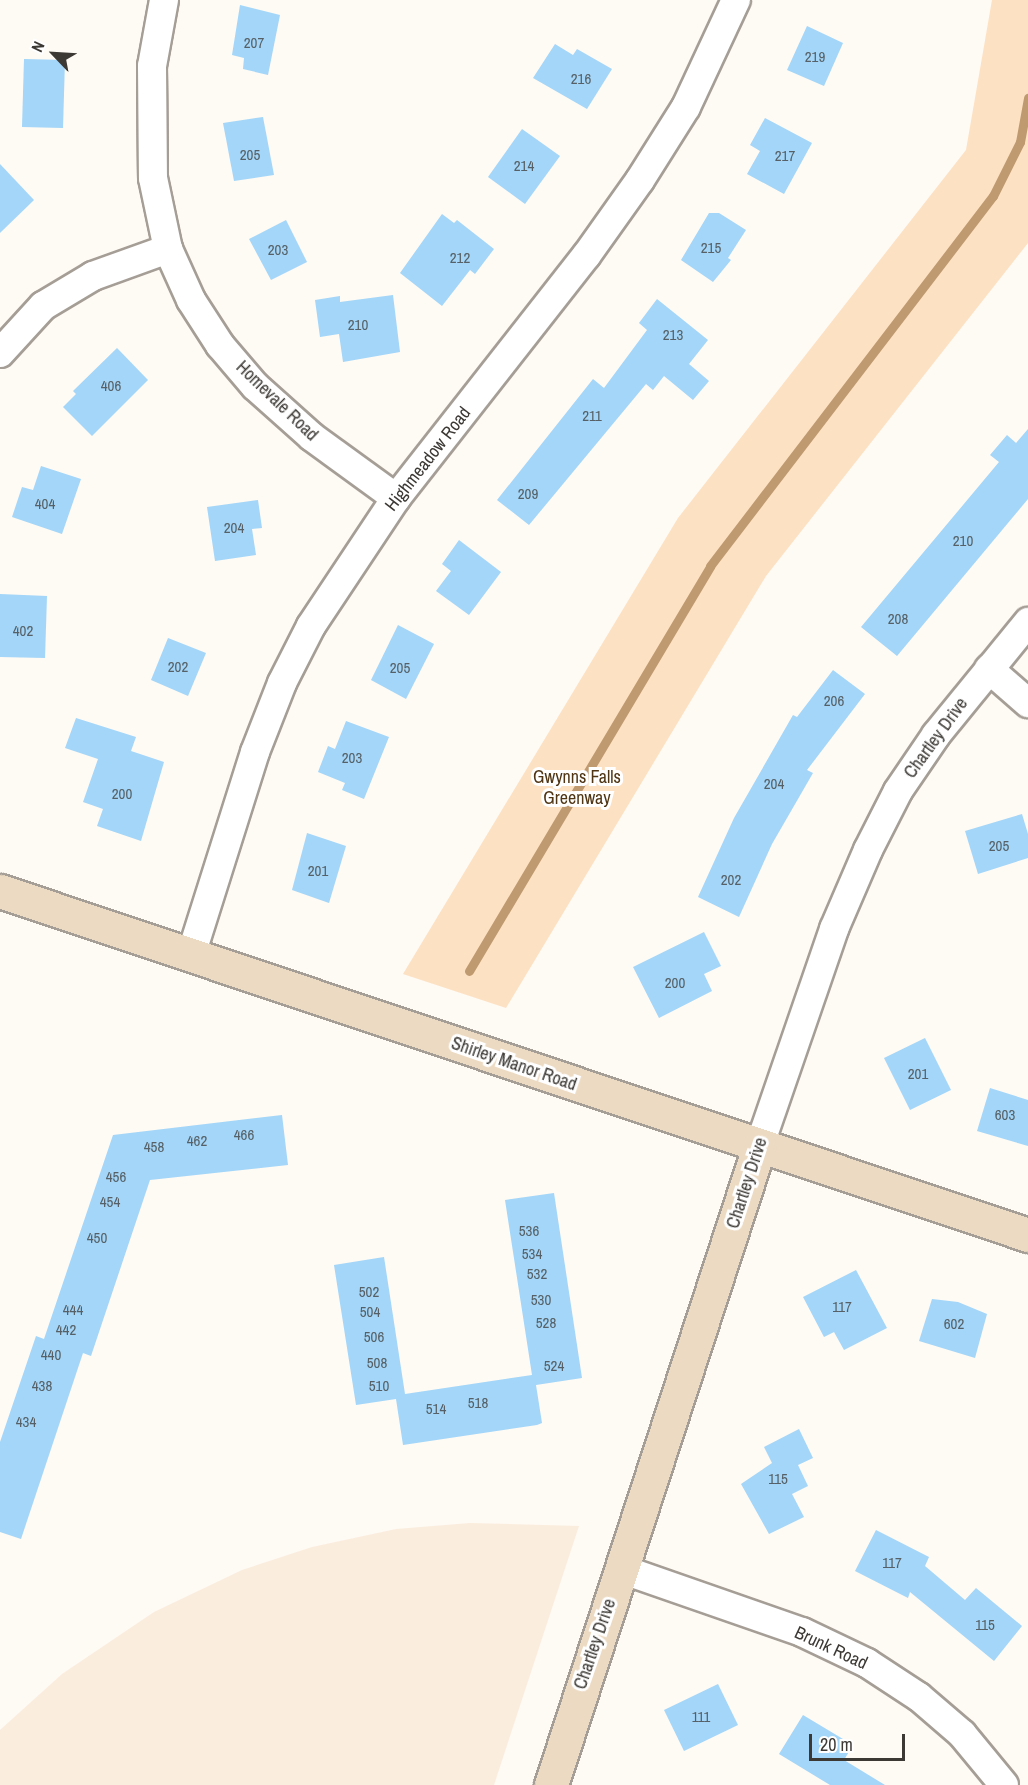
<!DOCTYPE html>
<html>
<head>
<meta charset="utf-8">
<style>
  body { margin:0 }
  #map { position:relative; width:1028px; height:1785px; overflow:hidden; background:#fefaf4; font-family:"Archivo Narrow",sans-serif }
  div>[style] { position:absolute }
  .built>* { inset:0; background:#fbedde }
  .green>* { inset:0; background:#fde1c3 }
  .stream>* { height:9px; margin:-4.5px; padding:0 4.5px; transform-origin:4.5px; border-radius:4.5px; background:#bf9a71 }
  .building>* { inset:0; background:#a3d6f8 }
  .roads { filter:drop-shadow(2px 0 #a59e96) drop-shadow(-2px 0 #a59e96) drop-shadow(0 2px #a59e96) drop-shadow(0 -2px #a59e96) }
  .street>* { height:28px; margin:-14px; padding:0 14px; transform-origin:14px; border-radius:14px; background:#fff }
  .secondary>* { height:33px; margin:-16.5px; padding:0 16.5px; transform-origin:16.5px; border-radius:16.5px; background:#ecdac2 }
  span { translate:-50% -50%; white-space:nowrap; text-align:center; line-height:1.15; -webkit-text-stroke:6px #fff; paint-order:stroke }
  .number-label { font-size:15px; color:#566066 }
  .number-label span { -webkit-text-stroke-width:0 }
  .street-label { font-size:18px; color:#3c3935 }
  .park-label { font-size:18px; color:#4f3513 }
  .north { position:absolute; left:24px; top:24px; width:60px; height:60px; -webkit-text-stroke:4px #fff; paint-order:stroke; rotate:295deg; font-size:16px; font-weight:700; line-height:24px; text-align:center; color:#3c3935 }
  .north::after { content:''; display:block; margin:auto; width:21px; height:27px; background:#3c3935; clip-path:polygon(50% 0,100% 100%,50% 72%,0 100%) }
  .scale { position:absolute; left:809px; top:1734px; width:96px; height:27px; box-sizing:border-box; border:3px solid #3c3935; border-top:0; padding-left:8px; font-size:18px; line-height:21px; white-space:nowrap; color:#3c3935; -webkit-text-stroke:4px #fff; paint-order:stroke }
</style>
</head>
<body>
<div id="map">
  <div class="built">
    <div style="clip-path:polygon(470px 1523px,579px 1526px,494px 1785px,0 1785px,0 1730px,62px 1674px,154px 1612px,242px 1570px,312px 1547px,396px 1529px)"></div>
  </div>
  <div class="green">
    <div style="clip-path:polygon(992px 0,1028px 0,1028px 243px,766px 576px,506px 1008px,403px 974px,678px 518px,966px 150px)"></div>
  </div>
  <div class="stream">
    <div style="left:469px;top:971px;width:471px;rotate:-59.2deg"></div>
    <div style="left:710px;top:566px;width:466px;rotate:-52.6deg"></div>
    <div style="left:993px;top:196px;width:60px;rotate:-63.4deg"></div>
    <div style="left:1020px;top:142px;width:45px;rotate:-79.7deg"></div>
  </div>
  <div class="building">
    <div style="clip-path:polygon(240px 5px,280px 15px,268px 75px,243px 69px,244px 58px,232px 55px)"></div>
    <div style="clip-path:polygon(807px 26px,843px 43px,824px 86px,787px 70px)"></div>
    <div style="clip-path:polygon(555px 44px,573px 55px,577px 49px,612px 69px,587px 109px,533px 78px)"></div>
    <div style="clip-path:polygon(24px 59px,65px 60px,63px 128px,22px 127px)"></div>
    <div style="clip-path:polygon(263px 117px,274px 175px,234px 181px,223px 123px)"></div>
    <div style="clip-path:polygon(765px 118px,812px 143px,784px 194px,747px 174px,760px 151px,750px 145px)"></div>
    <div style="clip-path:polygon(522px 129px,560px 156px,525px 204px,488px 177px)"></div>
    <div style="clip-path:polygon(0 164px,34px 200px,0 233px)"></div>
    <div style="clip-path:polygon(709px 213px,719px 213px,746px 230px,728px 258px,731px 260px,713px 282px,681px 260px)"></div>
    <div style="clip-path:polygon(442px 214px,454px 223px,457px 220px,494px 249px,475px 274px,470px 270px,442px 306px,400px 273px)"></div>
    <div style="clip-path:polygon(286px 220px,307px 262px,271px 280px,249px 239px)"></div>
    <div style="clip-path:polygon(393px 295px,400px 352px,343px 362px,339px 334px,320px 337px,315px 300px,340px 296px,340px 302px)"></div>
    <div style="clip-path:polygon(657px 299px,708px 340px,689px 364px,709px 381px,693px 400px,664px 376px,653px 390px,646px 384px,529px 525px,497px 500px,593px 379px,604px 388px,647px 330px,639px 323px)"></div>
    <div style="clip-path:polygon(117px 348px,148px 380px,92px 436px,63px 407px,76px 394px,73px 391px)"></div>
    <div style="clip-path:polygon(1028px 429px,1028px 499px,897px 656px,861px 627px,999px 462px,990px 455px,1007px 435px,1016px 443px)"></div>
    <div style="clip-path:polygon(41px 466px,81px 479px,62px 534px,12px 517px,22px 487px,33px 490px)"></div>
    <div style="clip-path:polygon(258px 500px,262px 528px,252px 529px,256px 555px,215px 561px,207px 507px)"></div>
    <div style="clip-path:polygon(459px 540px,501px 572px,469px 615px,436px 591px,451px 571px,442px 564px)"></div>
    <div style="clip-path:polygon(0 594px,47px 596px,45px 658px,0 657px)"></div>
    <div style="clip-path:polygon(398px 625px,434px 644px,406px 699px,371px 680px)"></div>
    <div style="clip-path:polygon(168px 638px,206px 653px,188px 696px,151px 680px)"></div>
    <div style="clip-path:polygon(833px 670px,865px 694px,807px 770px,813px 773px,772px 844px,739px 917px,698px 897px,734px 818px,793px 715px,797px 717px)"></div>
    <div style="clip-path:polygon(76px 718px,136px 737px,131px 751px,164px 762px,141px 841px,97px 826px,103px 809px,83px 802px,98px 759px,65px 748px)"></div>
    <div style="clip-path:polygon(346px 721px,389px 737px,364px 799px,342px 790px,345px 783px,318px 772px,328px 746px,335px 749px)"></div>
    <div style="clip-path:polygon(1022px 814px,1028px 834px,1028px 858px,978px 874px,965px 831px)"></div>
    <div style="clip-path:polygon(307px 833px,346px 846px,329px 903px,292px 890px)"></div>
    <div style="clip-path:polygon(704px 932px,721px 966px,704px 974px,712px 991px,659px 1018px,633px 967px)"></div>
    <div style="clip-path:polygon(925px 1038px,951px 1090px,910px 1110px,884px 1058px)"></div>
    <div style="clip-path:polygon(990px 1088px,1028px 1100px,1028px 1146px,977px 1131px)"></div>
    <div style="clip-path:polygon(282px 1115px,288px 1165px,150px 1180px,91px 1356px,83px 1353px,21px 1539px,0 1532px,0 1442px,36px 1336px,44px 1339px,113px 1135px)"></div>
    <div style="clip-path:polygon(554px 1193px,582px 1378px,536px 1385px,542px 1423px,537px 1425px,403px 1445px,396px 1399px,356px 1405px,334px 1265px,384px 1257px,405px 1394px,532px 1375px,505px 1200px)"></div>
    <div style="clip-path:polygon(856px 1270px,887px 1328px,844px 1350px,834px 1332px,824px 1337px,803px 1297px)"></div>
    <div style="clip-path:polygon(932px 1299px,958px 1302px,987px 1314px,975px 1358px,919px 1341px)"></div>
    <div style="clip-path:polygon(799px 1429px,813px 1458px,798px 1465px,808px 1486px,792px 1494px,804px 1517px,769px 1534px,741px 1484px,772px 1463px,764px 1447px)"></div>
    <div style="clip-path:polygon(876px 1530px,929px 1557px,925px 1566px,965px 1600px,976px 1588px,1022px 1626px,994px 1661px,910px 1592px,908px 1598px,855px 1571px)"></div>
    <div style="clip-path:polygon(718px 1684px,738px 1725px,684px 1751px,664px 1710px)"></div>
    <div style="clip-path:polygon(803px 1715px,853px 1745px,844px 1760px,885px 1785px,830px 1785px,779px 1754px)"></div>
  </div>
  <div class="roads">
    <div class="street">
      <div style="left:164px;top:0;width:67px;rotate:100.3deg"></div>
      <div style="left:152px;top:66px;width:112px;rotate:89.5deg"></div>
      <div style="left:153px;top:178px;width:73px;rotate:78.1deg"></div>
      <div style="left:168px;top:249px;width:56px;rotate:65.7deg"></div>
      <div style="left:191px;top:300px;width:54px;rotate:57.2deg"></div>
      <div style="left:220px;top:345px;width:54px;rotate:49.5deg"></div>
      <div style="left:255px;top:386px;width:76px;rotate:41.8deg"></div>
      <div style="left:312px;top:437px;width:104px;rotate:36deg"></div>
      <div style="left:0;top:353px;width:64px;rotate:-47.5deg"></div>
      <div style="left:43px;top:306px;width:58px;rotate:-31deg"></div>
      <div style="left:93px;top:276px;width:80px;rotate:-19.8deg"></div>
      <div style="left:989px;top:669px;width:52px;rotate:41.1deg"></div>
      <div style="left:191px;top:955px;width:213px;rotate:-72.5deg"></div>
      <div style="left:255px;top:752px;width:74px;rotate:-68.6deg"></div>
      <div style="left:282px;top:683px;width:64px;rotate:-63deg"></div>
      <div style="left:311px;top:626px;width:154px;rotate:-56.4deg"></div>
      <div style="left:396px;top:498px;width:308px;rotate:-51.9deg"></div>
      <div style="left:586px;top:256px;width:93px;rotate:-54.6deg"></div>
      <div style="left:640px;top:180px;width:86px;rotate:-57.8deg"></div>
      <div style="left:686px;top:107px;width:118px;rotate:-65deg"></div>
      <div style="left:759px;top:1147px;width:231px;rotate:-71deg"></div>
      <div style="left:834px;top:929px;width:86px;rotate:-66.7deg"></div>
      <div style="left:868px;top:850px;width:66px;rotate:-63deg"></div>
      <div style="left:898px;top:791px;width:68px;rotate:-55.8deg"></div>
      <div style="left:936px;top:735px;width:146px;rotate:-50.8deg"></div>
      <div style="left:621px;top:1569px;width:192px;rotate:19.2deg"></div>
      <div style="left:802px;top:1632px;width:72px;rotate:25.5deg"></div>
      <div style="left:867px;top:1663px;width:62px;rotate:33.2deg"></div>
      <div style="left:919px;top:1697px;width:57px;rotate:40.7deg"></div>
      <div style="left:962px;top:1734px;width:66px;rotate:50.5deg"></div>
    </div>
    <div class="secondary">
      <div style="left:0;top:891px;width:1084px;rotate:18.5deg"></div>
      <div style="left:551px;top:1785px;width:671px;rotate:-71.94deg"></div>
    </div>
  </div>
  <div class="number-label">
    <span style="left:254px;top:43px">207</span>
    <span style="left:815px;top:57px">219</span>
    <span style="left:581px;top:79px">216</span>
    <span style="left:250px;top:155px">205</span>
    <span style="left:785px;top:156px">217</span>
    <span style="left:524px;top:166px">214</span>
    <span style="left:711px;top:248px">215</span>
    <span style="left:278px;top:250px">203</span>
    <span style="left:460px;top:258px">212</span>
    <span style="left:358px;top:325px">210</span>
    <span style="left:673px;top:335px">213</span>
    <span style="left:111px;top:386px">406</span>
    <span style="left:592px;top:416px">211</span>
    <span style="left:528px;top:494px">209</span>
    <span style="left:45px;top:504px">404</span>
    <span style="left:234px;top:528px">204</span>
    <span style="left:963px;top:541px">210</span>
    <span style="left:898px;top:619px">208</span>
    <span style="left:23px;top:631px">402</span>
    <span style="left:178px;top:667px">202</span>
    <span style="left:400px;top:668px">205</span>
    <span style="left:834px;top:701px">206</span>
    <span style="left:352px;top:758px">203</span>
    <span style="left:774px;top:784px">204</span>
    <span style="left:122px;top:794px">200</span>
    <span style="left:999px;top:846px">205</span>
    <span style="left:318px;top:871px">201</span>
    <span style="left:731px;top:880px">202</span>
    <span style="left:675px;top:983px">200</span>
    <span style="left:918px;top:1074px">201</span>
    <span style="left:1005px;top:1115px">603</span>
    <span style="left:244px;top:1135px">466</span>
    <span style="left:197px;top:1141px">462</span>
    <span style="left:154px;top:1147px">458</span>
    <span style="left:116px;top:1177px">456</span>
    <span style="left:110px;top:1202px">454</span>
    <span style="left:529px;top:1231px">536</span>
    <span style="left:97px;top:1238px">450</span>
    <span style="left:532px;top:1254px">534</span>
    <span style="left:537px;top:1274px">532</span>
    <span style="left:369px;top:1292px">502</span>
    <span style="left:541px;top:1300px">530</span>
    <span style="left:842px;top:1307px">117</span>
    <span style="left:73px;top:1310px">444</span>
    <span style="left:370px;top:1312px">504</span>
    <span style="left:546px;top:1323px">528</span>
    <span style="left:954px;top:1324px">602</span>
    <span style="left:66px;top:1330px">442</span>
    <span style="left:374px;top:1337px">506</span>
    <span style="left:51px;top:1355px">440</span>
    <span style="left:377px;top:1363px">508</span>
    <span style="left:554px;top:1366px">524</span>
    <span style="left:42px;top:1386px">438</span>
    <span style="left:379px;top:1386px">510</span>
    <span style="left:478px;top:1403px">518</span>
    <span style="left:436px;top:1409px">514</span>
    <span style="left:26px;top:1422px">434</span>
    <span style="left:778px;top:1479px">115</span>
    <span style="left:892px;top:1563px">117</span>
    <span style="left:985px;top:1625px">115</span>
    <span style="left:701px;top:1717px">111</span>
  </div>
  <div class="street-label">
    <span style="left:277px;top:401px;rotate:44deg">Homevale Road</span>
    <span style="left:428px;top:459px;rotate:-52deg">Highmeadow Road</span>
    <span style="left:936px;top:738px;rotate:-54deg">Chartley Drive</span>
    <span style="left:514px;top:1064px;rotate:19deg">Shirley Manor Road</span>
    <span style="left:747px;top:1183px;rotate:-72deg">Chartley Drive</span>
    <span style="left:595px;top:1644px;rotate:-71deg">Chartley Drive</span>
    <span style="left:831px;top:1648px;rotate:25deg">Brunk Road</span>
  </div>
  <div class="park-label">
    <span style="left:577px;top:788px">Gwynns Falls<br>Greenway</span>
  </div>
  <div class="north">N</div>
  <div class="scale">20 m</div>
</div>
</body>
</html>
